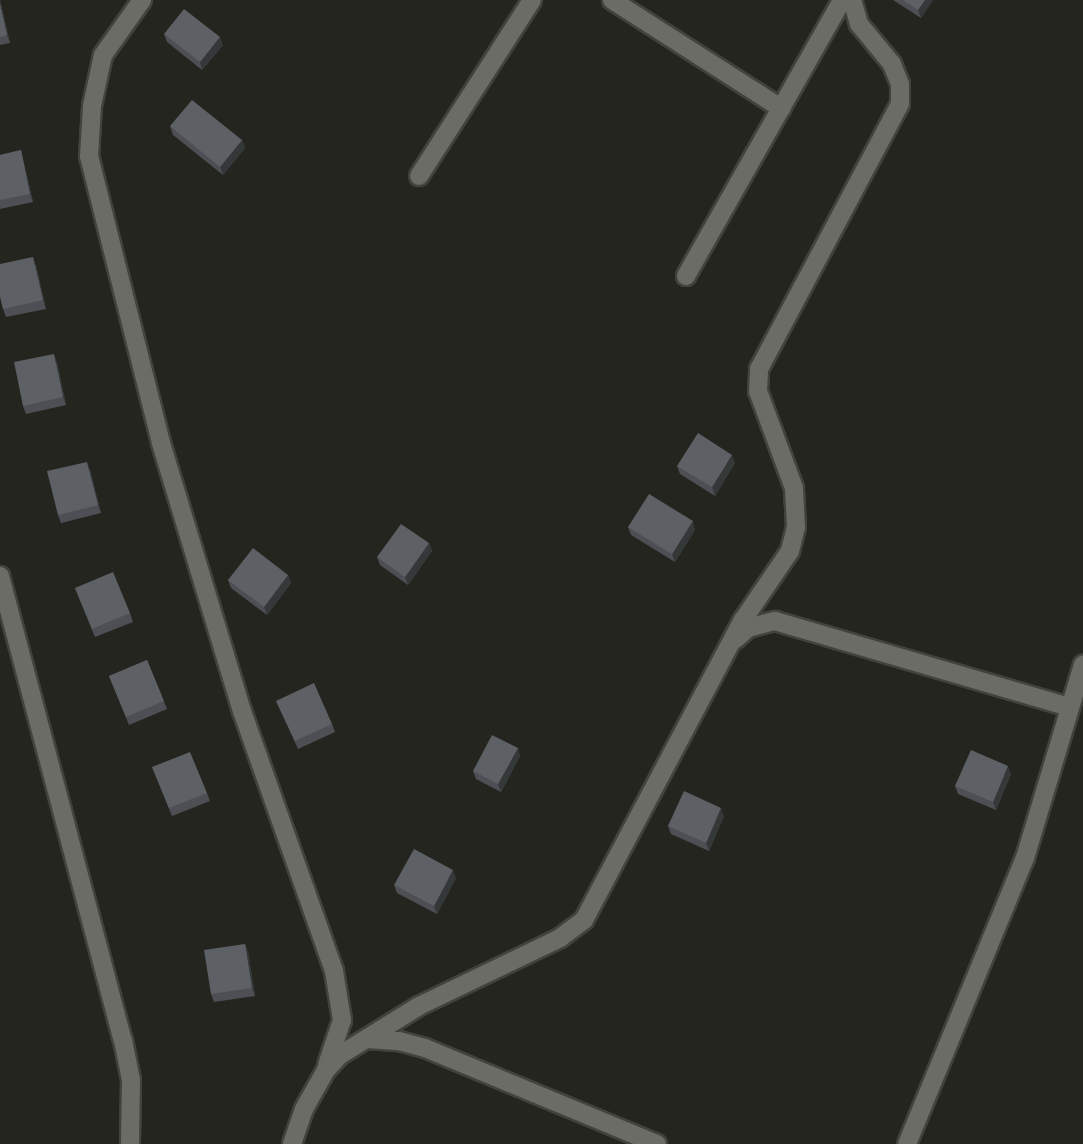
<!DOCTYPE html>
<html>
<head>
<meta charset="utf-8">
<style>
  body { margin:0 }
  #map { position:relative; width:1083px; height:1144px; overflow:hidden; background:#24251f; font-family:Rubik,sans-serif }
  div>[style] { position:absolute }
  .roads { filter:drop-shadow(2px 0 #42423e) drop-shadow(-2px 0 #42423e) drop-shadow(0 2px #42423e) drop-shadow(0 -2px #42423e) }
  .minor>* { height:18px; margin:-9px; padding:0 9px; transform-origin:9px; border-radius:9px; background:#6b6c65 }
  .wall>* { inset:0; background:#4d4f55 }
  .shaded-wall>* { inset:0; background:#353839 }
  .building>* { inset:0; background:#5d6064 }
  span { translate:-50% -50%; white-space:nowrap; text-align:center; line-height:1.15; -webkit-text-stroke:4.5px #0d0e0b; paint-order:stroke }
</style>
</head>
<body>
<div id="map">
  <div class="roads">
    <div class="minor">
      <div style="left:142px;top:0;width:67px;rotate:125.3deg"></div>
      <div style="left:103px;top:55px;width:52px;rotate:102.2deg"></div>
      <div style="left:92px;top:106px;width:50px;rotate:93.4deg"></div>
      <div style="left:89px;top:156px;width:296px;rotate:75.9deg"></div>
      <div style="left:161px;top:443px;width:280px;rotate:73.2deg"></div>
      <div style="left:242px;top:711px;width:276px;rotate:70.5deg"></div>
      <div style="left:334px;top:971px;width:50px;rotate:80.7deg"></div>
      <div style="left:342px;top:1020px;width:47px;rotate:108.4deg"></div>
      <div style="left:612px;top:0;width:201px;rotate:32.6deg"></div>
      <div style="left:419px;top:176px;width:209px;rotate:-57.3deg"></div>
      <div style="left:686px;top:276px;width:317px;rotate:-60.5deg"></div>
      <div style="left:0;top:576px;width:480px;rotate:75.2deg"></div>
      <div style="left:123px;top:1040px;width:41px;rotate:78.7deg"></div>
      <div style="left:131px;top:1080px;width:64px;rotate:90.9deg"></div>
      <div style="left:736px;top:639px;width:16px;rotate:-43deg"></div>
      <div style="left:748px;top:628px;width:28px;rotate:-15deg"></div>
      <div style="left:775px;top:621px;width:307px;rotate:16.3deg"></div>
      <div style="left:367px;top:1039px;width:32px;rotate:4deg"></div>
      <div style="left:399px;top:1041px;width:27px;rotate:15deg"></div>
      <div style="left:425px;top:1048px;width:251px;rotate:22.5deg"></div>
      <div style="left:292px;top:1144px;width:37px;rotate:-71deg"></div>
      <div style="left:304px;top:1109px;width:45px;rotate:-60.6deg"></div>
      <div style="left:326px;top:1070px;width:21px;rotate:-47deg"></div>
      <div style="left:340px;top:1055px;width:93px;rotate:-31.8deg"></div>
      <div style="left:419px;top:1006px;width:157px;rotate:-25.7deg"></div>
      <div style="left:560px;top:938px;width:30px;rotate:-37deg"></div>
      <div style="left:584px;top:920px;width:340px;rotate:-62.1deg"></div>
      <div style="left:743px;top:620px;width:83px;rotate:-55.7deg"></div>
      <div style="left:790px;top:551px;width:25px;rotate:-76deg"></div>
      <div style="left:796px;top:527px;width:39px;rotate:-93deg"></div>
      <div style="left:794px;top:488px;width:103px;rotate:-110.4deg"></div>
      <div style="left:758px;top:391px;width:22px;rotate:-87deg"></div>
      <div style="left:759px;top:369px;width:300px;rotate:-62deg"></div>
      <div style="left:900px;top:104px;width:20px;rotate:-90deg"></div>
      <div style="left:900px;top:84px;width:22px;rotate:-112deg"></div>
      <div style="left:892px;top:64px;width:52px;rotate:-129.5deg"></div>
      <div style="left:859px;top:24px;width:25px;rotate:-106deg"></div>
      <div style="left:907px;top:1144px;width:309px;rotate:-67.6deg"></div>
      <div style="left:1025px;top:858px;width:202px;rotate:-73.3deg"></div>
    </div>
  </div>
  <div class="wall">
    <div style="clip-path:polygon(0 0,10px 43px,0 45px)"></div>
    <div style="clip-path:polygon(893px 0,933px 0,921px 18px)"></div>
    <div style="clip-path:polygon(164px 34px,223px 45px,202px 70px,167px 42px)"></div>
    <div style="clip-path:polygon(170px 126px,242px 140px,245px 148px,223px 175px,173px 135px)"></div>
    <div style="clip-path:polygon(21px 150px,23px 159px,33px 202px,0 209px,0 155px)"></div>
    <div style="clip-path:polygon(36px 265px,46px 309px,6px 317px,3px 309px)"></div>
    <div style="clip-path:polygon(57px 362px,66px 405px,26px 414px,23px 406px)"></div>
    <div style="clip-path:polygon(735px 463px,715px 496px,680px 474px,677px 466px)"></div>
    <div style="clip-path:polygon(90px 470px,101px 513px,61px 523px,58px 515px)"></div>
    <div style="clip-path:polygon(628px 527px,695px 530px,675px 562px,631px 535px)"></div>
    <div style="clip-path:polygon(429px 543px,432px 551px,408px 585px,380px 565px,377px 557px)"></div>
    <div style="clip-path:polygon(288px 575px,291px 583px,267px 615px,231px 588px,228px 580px)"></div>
    <div style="clip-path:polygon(75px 588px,130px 613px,133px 622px,95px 637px)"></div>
    <div style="clip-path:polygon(147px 660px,167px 709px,129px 725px,109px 676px)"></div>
    <div style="clip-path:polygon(276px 701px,332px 724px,335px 732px,298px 749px)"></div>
    <div style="clip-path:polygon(518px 748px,520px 756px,501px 792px,476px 779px,473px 771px)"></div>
    <div style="clip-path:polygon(152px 767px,207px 793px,210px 801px,172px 816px)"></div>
    <div style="clip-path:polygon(1011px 774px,996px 810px,958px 794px,955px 786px)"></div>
    <div style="clip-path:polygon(724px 816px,709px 851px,671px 834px,668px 826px)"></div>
    <div style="clip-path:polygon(456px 878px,437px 914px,397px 893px,394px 885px)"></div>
    <div style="clip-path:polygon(245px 944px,248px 952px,255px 996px,214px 1002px,211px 994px)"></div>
  </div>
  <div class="shaded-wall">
    <div style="clip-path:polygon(0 0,10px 43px,7px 35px,0 4px)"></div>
    <div style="clip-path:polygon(925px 0,933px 0,921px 18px,918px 10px)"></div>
    <div style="clip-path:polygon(220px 37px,223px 45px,202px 70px,200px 62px)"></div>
    <div style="clip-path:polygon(242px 140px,245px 148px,223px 175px,220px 167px)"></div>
    <div style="clip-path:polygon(21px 150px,23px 159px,33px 202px,30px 194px)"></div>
    <div style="clip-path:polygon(33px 257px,36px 265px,46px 309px,43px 300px)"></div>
    <div style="clip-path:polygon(54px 354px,57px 362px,66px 405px,63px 397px)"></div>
    <div style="clip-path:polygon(732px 455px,735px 463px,715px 496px,712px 487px)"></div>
    <div style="clip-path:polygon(87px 462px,90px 470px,101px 513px,98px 505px)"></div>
    <div style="clip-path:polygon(693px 521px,695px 530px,675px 562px,672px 554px)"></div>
    <div style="clip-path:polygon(429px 543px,432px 551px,408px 585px,405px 577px)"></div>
    <div style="clip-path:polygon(288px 575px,291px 583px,267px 615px,264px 607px)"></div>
    <div style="clip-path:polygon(518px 748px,520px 756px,501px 792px,498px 784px)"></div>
    <div style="clip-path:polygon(1008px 766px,1011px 774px,996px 810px,993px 802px)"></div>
    <div style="clip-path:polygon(721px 808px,724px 816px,709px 851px,706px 843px)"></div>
    <div style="clip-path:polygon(453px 870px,456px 878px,437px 914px,434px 906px)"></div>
    <div style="clip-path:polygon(245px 944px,248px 952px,255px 996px,252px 988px)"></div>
  </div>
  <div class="building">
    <div style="clip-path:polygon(903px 0,925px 0,918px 10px)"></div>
    <div style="clip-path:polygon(0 4px,7px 35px,0 37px)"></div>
    <div style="clip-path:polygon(184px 9px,220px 37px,200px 62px,164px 34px)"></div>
    <div style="clip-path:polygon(192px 100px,242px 140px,220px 167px,170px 126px)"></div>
    <div style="clip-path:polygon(21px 150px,30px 194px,0 200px,0 155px)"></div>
    <div style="clip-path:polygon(33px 257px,43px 300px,3px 309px,0 297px,0 264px)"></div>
    <div style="clip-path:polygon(54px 354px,63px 397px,23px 406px,14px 362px)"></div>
    <div style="clip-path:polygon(698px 433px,732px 455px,712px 487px,677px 466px)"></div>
    <div style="clip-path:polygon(87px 462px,98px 505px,58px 515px,47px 471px)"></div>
    <div style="clip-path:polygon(649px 494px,693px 521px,672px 554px,628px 527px)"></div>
    <div style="clip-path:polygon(401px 524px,429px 543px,405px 577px,377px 557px)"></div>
    <div style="clip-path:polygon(253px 548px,288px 575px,264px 607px,228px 580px)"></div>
    <div style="clip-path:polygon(113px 572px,130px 613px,92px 629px,75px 588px)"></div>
    <div style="clip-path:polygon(147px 660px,164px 701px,126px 717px,109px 676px)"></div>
    <div style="clip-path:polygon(314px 683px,332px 724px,295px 741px,276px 701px)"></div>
    <div style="clip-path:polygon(492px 735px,518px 748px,498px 784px,473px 771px)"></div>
    <div style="clip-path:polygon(971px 750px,1008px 766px,993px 802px,955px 786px)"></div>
    <div style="clip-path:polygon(190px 752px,207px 793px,169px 808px,152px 767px)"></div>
    <div style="clip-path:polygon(684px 791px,721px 808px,706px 843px,668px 826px)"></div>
    <div style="clip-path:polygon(414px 849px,453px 870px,434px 906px,394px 885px)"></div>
    <div style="clip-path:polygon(245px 944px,252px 988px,211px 994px,204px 950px)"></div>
  </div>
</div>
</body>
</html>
